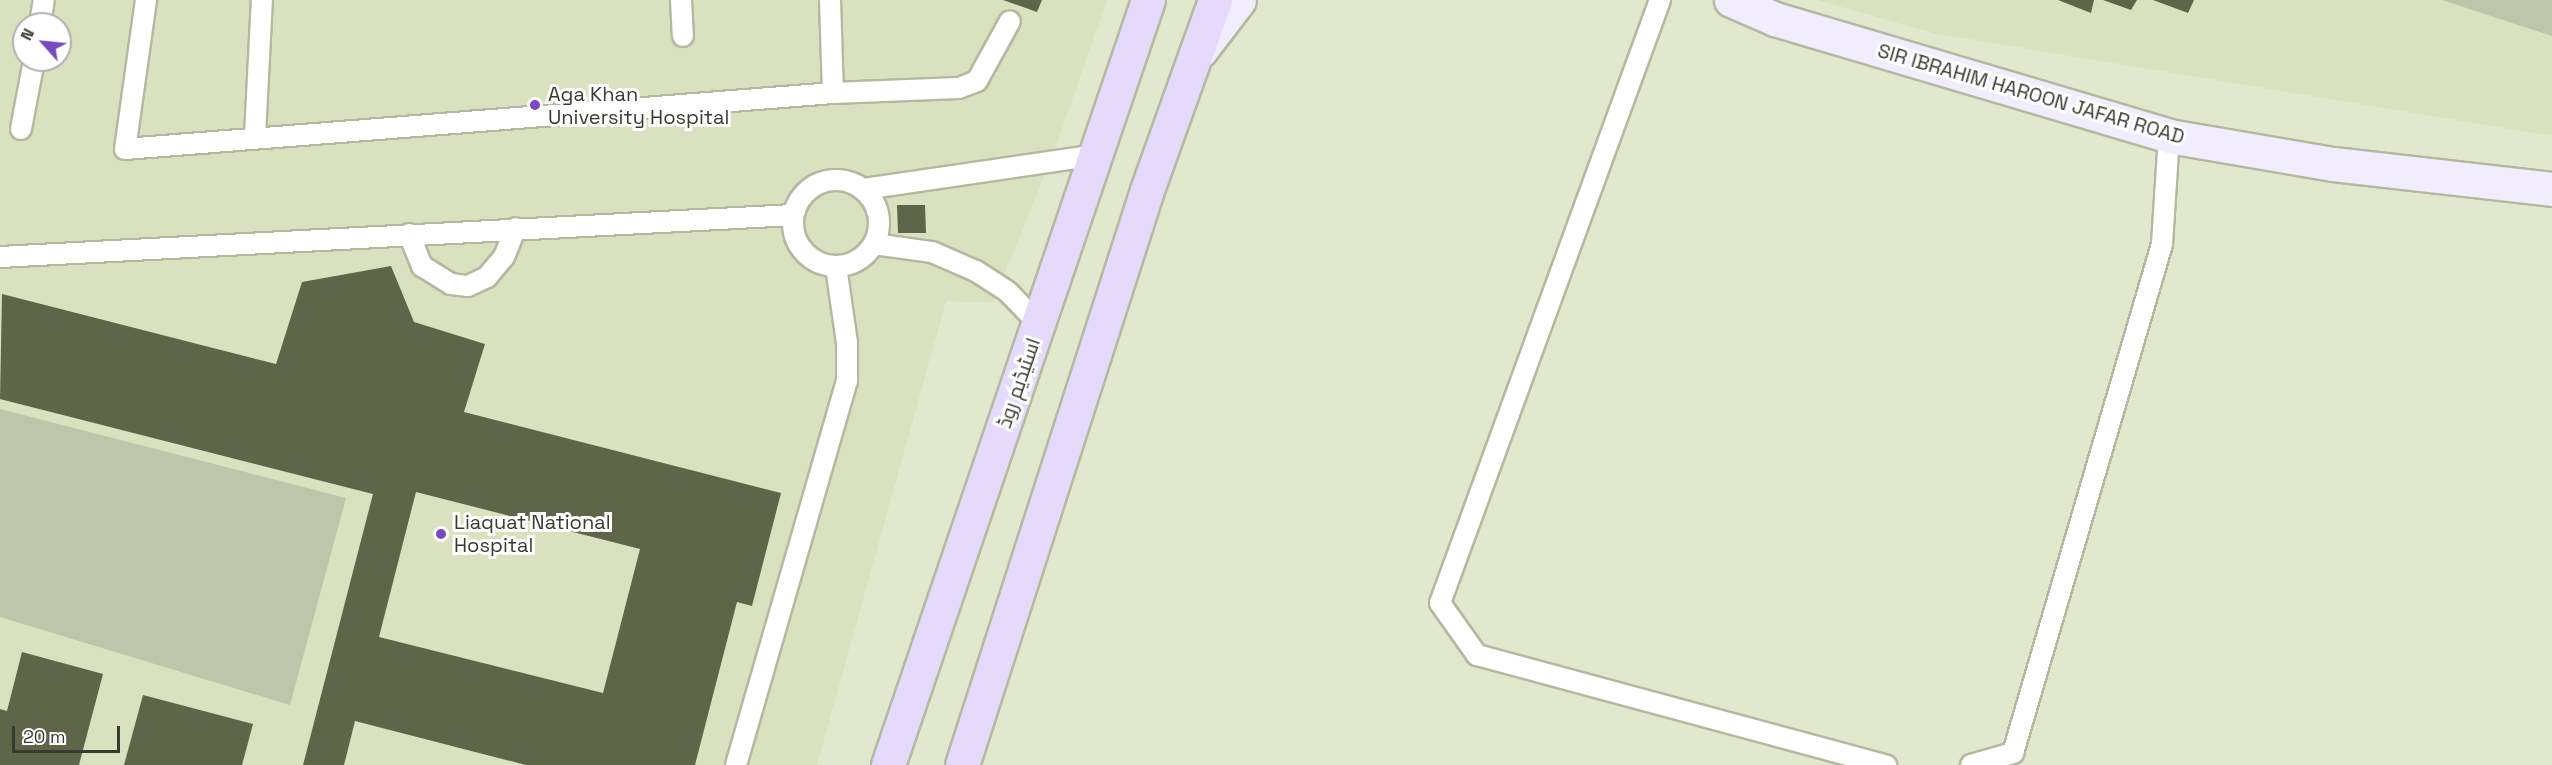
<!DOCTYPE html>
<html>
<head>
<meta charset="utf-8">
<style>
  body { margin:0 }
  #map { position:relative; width:2552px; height:765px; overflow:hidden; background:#e1e8cd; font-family:"Space Grotesk",Cairo,sans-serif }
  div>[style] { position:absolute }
  .built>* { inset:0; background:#d9e1be }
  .green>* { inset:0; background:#bfc5ab }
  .building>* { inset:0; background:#5f6548 }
  .roads { filter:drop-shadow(2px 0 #b3b99f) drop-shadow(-2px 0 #b3b99f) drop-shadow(0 2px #b3b99f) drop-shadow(0 -2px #b3b99f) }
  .lane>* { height:20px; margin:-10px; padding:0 10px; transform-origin:10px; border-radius:10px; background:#fff }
  .lane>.ring { margin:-10px; padding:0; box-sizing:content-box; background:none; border:20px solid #fff; border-radius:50% }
  .secondary>* { height:33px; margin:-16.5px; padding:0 16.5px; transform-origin:16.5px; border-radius:16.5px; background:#f2edfe }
  .primary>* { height:33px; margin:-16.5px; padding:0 16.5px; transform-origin:16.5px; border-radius:16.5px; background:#e5dafc }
  .dots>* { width:16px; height:16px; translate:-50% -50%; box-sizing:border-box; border:3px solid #fff; border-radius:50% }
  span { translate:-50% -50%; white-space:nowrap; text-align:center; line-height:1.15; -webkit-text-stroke:6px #fff; paint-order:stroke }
  .poi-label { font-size:20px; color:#393b31 }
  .left { translate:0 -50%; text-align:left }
  .street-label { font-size:20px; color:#393b31 }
  .north { position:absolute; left:12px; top:12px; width:60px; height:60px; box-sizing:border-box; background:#fff; border:2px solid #b0b1ad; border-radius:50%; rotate:297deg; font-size:16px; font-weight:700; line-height:24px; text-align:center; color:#393b31 }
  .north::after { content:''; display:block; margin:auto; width:21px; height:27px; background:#7949c1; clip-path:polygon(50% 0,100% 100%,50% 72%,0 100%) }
  .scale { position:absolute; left:12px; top:726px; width:108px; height:27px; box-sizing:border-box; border:3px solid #393b31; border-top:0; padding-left:8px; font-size:18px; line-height:21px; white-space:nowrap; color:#393b31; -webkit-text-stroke:4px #fff; paint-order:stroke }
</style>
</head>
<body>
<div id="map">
  <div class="built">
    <div style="clip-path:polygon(evenodd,0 0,1107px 0,1055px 149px,993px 303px,946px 301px,817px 765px,0 765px,0 0,24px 24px,60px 24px,60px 60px,24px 60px,24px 24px)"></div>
    <div style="clip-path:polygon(1817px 0,2552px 0,2552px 136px,1933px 33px)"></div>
  </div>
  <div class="green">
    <div style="clip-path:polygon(2442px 0,2552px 0,2552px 36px)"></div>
    <div style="clip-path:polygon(0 409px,346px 498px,290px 705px,0 617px)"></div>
  </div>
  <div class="building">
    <div style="clip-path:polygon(1003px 0,1042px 0,1037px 12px)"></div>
    <div style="clip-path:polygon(2058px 0,2094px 0,2091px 13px)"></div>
    <div style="clip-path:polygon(2103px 0,2137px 0,2131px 10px)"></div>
    <div style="clip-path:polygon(2153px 0,2194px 0,2188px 13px)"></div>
    <div style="clip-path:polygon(897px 205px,925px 205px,926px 233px,898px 233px)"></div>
    <div style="clip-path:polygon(evenodd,391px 266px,414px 322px,485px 344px,464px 412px,781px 493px,752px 606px,737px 602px,695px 765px,526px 765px,355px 721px,344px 765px,303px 765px,373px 494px,0 399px,2px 294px,276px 364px,302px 282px,391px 266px,416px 492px,640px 549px,603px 693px,379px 637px,416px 492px)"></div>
    <div style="clip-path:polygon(22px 652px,103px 674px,79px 765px,0 765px,0 709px,7px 711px)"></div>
    <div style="clip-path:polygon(143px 695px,253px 724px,242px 765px,124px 765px)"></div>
  </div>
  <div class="roads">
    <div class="lane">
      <div style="left:146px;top:0;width:150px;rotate:98deg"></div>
      <div style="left:125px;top:149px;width:710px;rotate:-4.52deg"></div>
      <div style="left:833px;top:93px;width:126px;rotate:-2.3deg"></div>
      <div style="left:959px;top:88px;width:19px;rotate:-21deg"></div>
      <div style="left:977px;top:81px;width:68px;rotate:-61.2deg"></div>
      <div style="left:681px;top:0;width:36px;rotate:87deg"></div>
      <div style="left:830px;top:0;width:93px;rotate:88.2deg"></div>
      <div style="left:1660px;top:0;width:642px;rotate:110.04deg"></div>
      <div style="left:1440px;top:603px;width:64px;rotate:54.6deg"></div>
      <div style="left:1477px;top:655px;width:424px;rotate:15.1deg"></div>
      <div style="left:40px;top:24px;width:24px;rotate:-81deg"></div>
      <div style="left:21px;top:129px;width:70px;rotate:-79.3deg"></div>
      <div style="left:255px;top:136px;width:136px;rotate:-87.1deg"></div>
      <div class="ring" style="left:793px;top:180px;width:66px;height:66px"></div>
      <div style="left:864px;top:189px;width:234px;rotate:-8.3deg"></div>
      <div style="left:409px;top:234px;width:35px;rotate:68deg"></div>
      <div style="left:422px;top:266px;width:34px;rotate:32deg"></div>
      <div style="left:451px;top:284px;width:17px;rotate:7deg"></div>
      <div style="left:468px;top:286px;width:21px;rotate:-25deg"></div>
      <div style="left:487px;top:277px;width:26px;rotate:-50deg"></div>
      <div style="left:504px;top:257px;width:31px;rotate:-68deg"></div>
      <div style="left:874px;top:244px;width:59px;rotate:7.9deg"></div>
      <div style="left:932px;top:252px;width:48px;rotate:23.4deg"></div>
      <div style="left:976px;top:271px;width:38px;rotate:33deg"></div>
      <div style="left:1008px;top:292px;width:45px;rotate:45.9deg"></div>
      <div style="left:0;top:257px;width:794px;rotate:-3.03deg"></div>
      <div style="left:736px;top:765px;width:400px;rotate:-73.9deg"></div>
      <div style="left:847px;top:381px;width:38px;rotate:-90deg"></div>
      <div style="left:847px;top:343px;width:77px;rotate:-98.2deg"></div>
      <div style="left:1971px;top:765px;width:44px;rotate:-15.9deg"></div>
      <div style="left:2013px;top:753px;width:530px;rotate:-73.68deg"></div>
      <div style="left:2162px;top:244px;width:108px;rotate:-86.3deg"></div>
    </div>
    <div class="secondary">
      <div style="left:1731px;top:0;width:48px;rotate:23.4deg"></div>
      <div style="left:1775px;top:19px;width:411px;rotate:16.5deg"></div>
      <div style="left:2169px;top:136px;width:166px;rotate:9.7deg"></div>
      <div style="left:2333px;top:164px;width:220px;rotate:6.5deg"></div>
      <div style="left:1200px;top:51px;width:64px;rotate:-52.6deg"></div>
    </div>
    <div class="primary">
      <div style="left:888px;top:765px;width:808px;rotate:-71.23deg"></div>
      <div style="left:962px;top:765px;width:604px;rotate:-72.16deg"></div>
      <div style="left:1147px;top:190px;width:202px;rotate:-70.3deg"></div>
    </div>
  </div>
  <div class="dots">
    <div style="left:535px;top:105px;background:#7949c1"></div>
    <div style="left:441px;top:534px;background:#7949c1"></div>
  </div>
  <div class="poi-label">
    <span class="left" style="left:548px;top:106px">Aga Khan<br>University Hospital</span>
    <span class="left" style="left:454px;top:534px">Liaquat National<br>Hospital</span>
  </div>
  <div class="street-label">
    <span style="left:2031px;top:94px;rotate:16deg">SIR IBRAHIM HAROON JAFAR ROAD</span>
    <span style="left:1019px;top:383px;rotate:-71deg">اسٹیڈیم روڈ</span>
  </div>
  <div class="north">N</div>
  <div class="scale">20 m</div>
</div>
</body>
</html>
